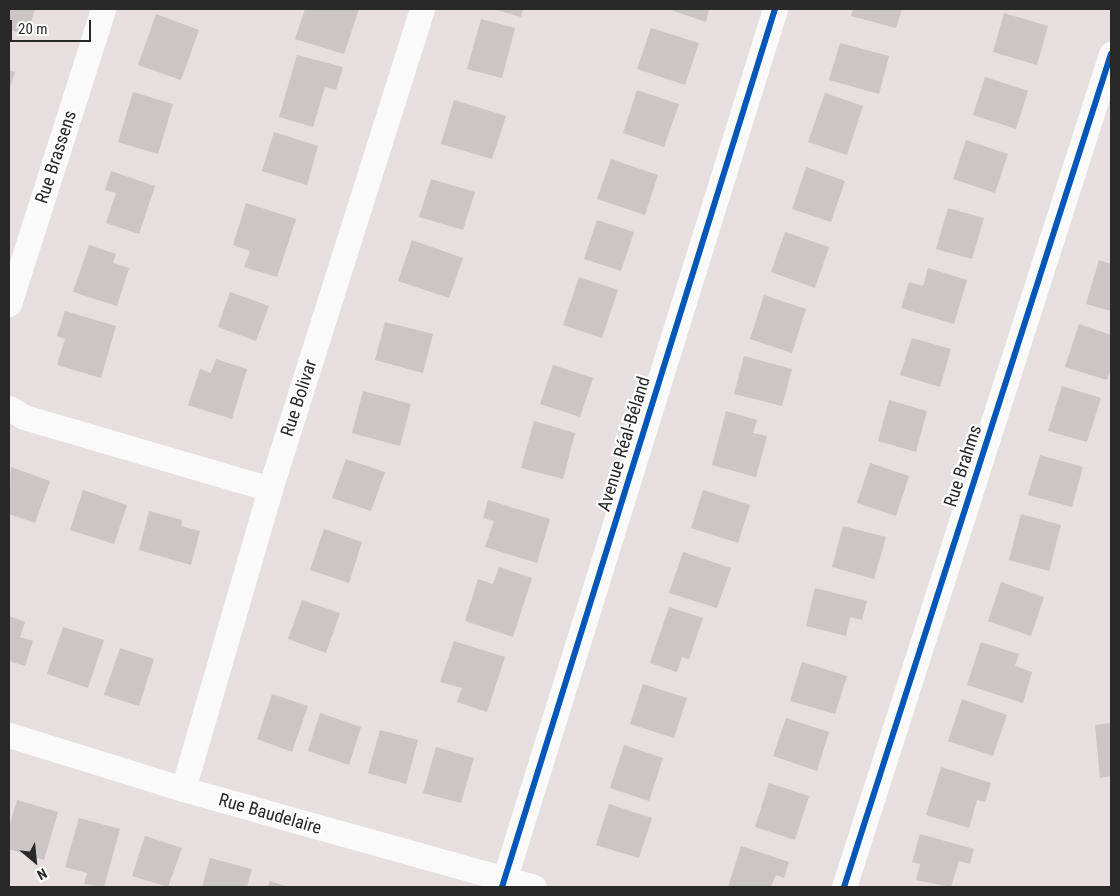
<!DOCTYPE html>
<html>
<head>
<meta charset="utf-8">
<style>
  body { margin:0 }
  #map { position:relative; width:1120px; height:896px; overflow:hidden; background:#e6dedf; font-family:"Roboto Condensed",sans-serif }
  div>[style] { position:absolute }
  .building>* { inset:0; background:#cbc5c6 }
  .minor>* { height:25px; margin:-12.5px; padding:0 12.5px; transform-origin:12.5px; border-radius:12.5px; background:#fbfafa }
  .cycleway>* { height:6px; margin:-3px; padding:0 3px; transform-origin:3px; border-radius:3px; background:#0057b8 }
  span { translate:-50% -50%; white-space:nowrap; text-align:center; line-height:1.15; -webkit-text-stroke:4.5px #fff; paint-order:stroke }
  .street-label { font-size:18px; color:#282828 }
  .frame { position:absolute; inset:0; border:10px solid #282828; pointer-events:none }
  .north { position:absolute; left:10px; top:836px; width:50px; height:50px; -webkit-text-stroke:4px #fff; paint-order:stroke; rotate:152deg; font-size:14px; font-weight:700; line-height:20px; text-align:center; color:#282828 }
  .north::after { content:''; display:block; margin:auto; width:18px; height:22px; background:#282828; clip-path:polygon(50% 0,100% 100%,50% 72%,0 100%) }
  .scale { position:absolute; left:10px; top:20px; width:81px; height:22px; box-sizing:border-box; border:2px solid #282828; border-top:0; padding-left:6px; font-size:15px; line-height:18px; white-space:nowrap; color:#282828; -webkit-text-stroke:4px #fff; paint-order:stroke }
</style>
</head>
<body>
<div id="map">
  <div class="building">
    <div style="clip-path:polygon(9px 9px,35px 9px,28px 35px,9px 30px)"></div>
    <div style="clip-path:polygon(305px 9px,359px 9px,344px 54px,295px 39px)"></div>
    <div style="clip-path:polygon(493px 9px,523px 9px,521px 17px)"></div>
    <div style="clip-path:polygon(668px 9px,709px 9px,706px 22px)"></div>
    <div style="clip-path:polygon(853px 9px,902px 9px,896px 28px,851px 16px)"></div>
    <div style="clip-path:polygon(1004px 13px,1048px 26px,1037px 65px,993px 52px)"></div>
    <div style="clip-path:polygon(156px 14px,199px 30px,181px 80px,138px 65px)"></div>
    <div style="clip-path:polygon(481px 19px,515px 28px,502px 78px,467px 69px)"></div>
    <div style="clip-path:polygon(651px 28px,699px 43px,685px 85px,637px 69px)"></div>
    <div style="clip-path:polygon(840px 43px,889px 56px,879px 94px,829px 80px)"></div>
    <div style="clip-path:polygon(297px 55px,343px 67px,336px 90px,325px 87px,313px 127px,279px 117px)"></div>
    <div style="clip-path:polygon(9px 70px,15px 72px,9px 91px)"></div>
    <div style="clip-path:polygon(985px 77px,1028px 91px,1016px 129px,973px 115px)"></div>
    <div style="clip-path:polygon(637px 90px,679px 104px,664px 147px,623px 133px)"></div>
    <div style="clip-path:polygon(133px 92px,173px 104px,158px 154px,118px 142px)"></div>
    <div style="clip-path:polygon(825px 93px,863px 106px,847px 155px,808px 142px)"></div>
    <div style="clip-path:polygon(454px 100px,506px 116px,492px 159px,441px 144px)"></div>
    <div style="clip-path:polygon(274px 132px,318px 146px,307px 185px,262px 171px)"></div>
    <div style="clip-path:polygon(966px 140px,1008px 154px,995px 193px,953px 179px)"></div>
    <div style="clip-path:polygon(611px 159px,658px 175px,645px 215px,597px 199px)"></div>
    <div style="clip-path:polygon(806px 167px,845px 181px,831px 222px,792px 209px)"></div>
    <div style="clip-path:polygon(111px 171px,155px 186px,139px 234px,106px 223px,116px 193px,105px 190px)"></div>
    <div style="clip-path:polygon(431px 179px,475px 192px,463px 230px,419px 217px)"></div>
    <div style="clip-path:polygon(246px 203px,296px 219px,277px 277px,244px 267px,250px 251px,233px 245px)"></div>
    <div style="clip-path:polygon(948px 208px,984px 218px,972px 259px,936px 249px)"></div>
    <div style="clip-path:polygon(597px 220px,634px 232px,621px 271px,584px 259px)"></div>
    <div style="clip-path:polygon(785px 232px,829px 247px,815px 288px,771px 272px)"></div>
    <div style="clip-path:polygon(412px 240px,463px 258px,449px 298px,398px 281px)"></div>
    <div style="clip-path:polygon(89px 245px,116px 254px,113px 263px,129px 268px,117px 306px,73px 292px)"></div>
    <div style="clip-path:polygon(1099px 260px,1111px 264px,1111px 311px,1086px 304px)"></div>
    <div style="clip-path:polygon(928px 268px,967px 280px,954px 324px,901px 308px,909px 282px,923px 286px)"></div>
    <div style="clip-path:polygon(579px 277px,618px 290px,602px 338px,563px 325px)"></div>
    <div style="clip-path:polygon(230px 292px,269px 306px,256px 341px,218px 327px)"></div>
    <div style="clip-path:polygon(764px 295px,806px 309px,792px 353px,750px 339px)"></div>
    <div style="clip-path:polygon(65px 311px,116px 326px,101px 378px,57px 365px,65px 339px,57px 336px)"></div>
    <div style="clip-path:polygon(385px 322px,433px 334px,423px 373px,375px 360px)"></div>
    <div style="clip-path:polygon(1079px 324px,1111px 335px,1111px 368px,1107px 380px,1065px 367px)"></div>
    <div style="clip-path:polygon(912px 338px,951px 349px,940px 387px,900px 375px)"></div>
    <div style="clip-path:polygon(744px 356px,792px 369px,782px 406px,734px 394px)"></div>
    <div style="clip-path:polygon(216px 359px,247px 369px,232px 419px,188px 405px,200px 369px,211px 373px)"></div>
    <div style="clip-path:polygon(553px 365px,593px 378px,580px 417px,540px 404px)"></div>
    <div style="clip-path:polygon(1062px 386px,1101px 398px,1087px 442px,1048px 431px)"></div>
    <div style="clip-path:polygon(363px 391px,411px 404px,400px 446px,352px 433px)"></div>
    <div style="clip-path:polygon(889px 400px,927px 411px,916px 452px,878px 441px)"></div>
    <div style="clip-path:polygon(726px 411px,757px 420px,753px 433px,767px 436px,756px 477px,712px 465px)"></div>
    <div style="clip-path:polygon(534px 421px,575px 433px,563px 479px,521px 468px)"></div>
    <div style="clip-path:polygon(1040px 455px,1083px 467px,1072px 507px,1028px 495px)"></div>
    <div style="clip-path:polygon(346px 459px,385px 472px,371px 511px,332px 498px)"></div>
    <div style="clip-path:polygon(870px 463px,909px 476px,896px 516px,857px 503px)"></div>
    <div style="clip-path:polygon(11px 467px,50px 481px,35px 523px,9px 514px)"></div>
    <div style="clip-path:polygon(83px 490px,127px 505px,114px 544px,70px 530px)"></div>
    <div style="clip-path:polygon(703px 490px,750px 505px,738px 543px,691px 528px)"></div>
    <div style="clip-path:polygon(488px 500px,550px 519px,537px 563px,485px 547px,494px 521px,483px 518px)"></div>
    <div style="clip-path:polygon(149px 511px,182px 520px,181px 526px,200px 531px,191px 565px,139px 550px)"></div>
    <div style="clip-path:polygon(1021px 514px,1061px 525px,1049px 571px,1009px 560px)"></div>
    <div style="clip-path:polygon(843px 526px,886px 537px,874px 579px,832px 567px)"></div>
    <div style="clip-path:polygon(324px 529px,362px 542px,349px 583px,310px 570px)"></div>
    <div style="clip-path:polygon(683px 552px,731px 568px,717px 608px,669px 593px)"></div>
    <div style="clip-path:polygon(499px 567px,532px 578px,513px 637px,465px 621px,478px 579px,493px 584px)"></div>
    <div style="clip-path:polygon(1001px 582px,1044px 597px,1031px 636px,988px 621px)"></div>
    <div style="clip-path:polygon(815px 588px,867px 601px,862px 620px,850px 617px,846px 636px,806px 626px)"></div>
    <div style="clip-path:polygon(302px 600px,340px 613px,326px 653px,288px 639px)"></div>
    <div style="clip-path:polygon(669px 607px,703px 618px,689px 659px,682px 657px,677px 672px,650px 663px)"></div>
    <div style="clip-path:polygon(9px 616px,25px 622px,20px 637px,33px 641px,25px 666px,9px 661px)"></div>
    <div style="clip-path:polygon(63px 627px,104px 640px,88px 688px,47px 674px)"></div>
    <div style="clip-path:polygon(454px 641px,505px 657px,487px 712px,457px 702px,462px 688px,440px 682px)"></div>
    <div style="clip-path:polygon(981px 642px,1019px 654px,1015px 666px,1032px 672px,1023px 703px,967px 685px)"></div>
    <div style="clip-path:polygon(120px 648px,154px 659px,139px 706px,104px 695px)"></div>
    <div style="clip-path:polygon(802px 662px,847px 676px,835px 714px,790px 701px)"></div>
    <div style="clip-path:polygon(643px 684px,687px 698px,674px 738px,630px 724px)"></div>
    <div style="clip-path:polygon(272px 694px,308px 706px,292px 752px,257px 739px)"></div>
    <div style="clip-path:polygon(962px 699px,1007px 715px,993px 756px,948px 741px)"></div>
    <div style="clip-path:polygon(320px 713px,361px 727px,349px 765px,308px 751px)"></div>
    <div style="clip-path:polygon(786px 718px,829px 732px,817px 771px,773px 756px)"></div>
    <div style="clip-path:polygon(1111px 723px,1111px 776px,1100px 778px,1095px 725px)"></div>
    <div style="clip-path:polygon(380px 730px,418px 740px,406px 784px,368px 773px)"></div>
    <div style="clip-path:polygon(624px 745px,663px 758px,649px 801px,610px 788px)"></div>
    <div style="clip-path:polygon(436px 747px,474px 758px,461px 803px,423px 793px)"></div>
    <div style="clip-path:polygon(941px 767px,991px 783px,985px 802px,977px 800px,969px 828px,926px 815px)"></div>
    <div style="clip-path:polygon(769px 783px,809px 796px,795px 840px,755px 827px)"></div>
    <div style="clip-path:polygon(17px 800px,58px 812px,44px 860px,9px 849px,9px 827px)"></div>
    <div style="clip-path:polygon(609px 804px,652px 818px,639px 858px,596px 845px)"></div>
    <div style="clip-path:polygon(79px 818px,120px 829px,104px 887px,84px 884px,87px 873px,65px 867px)"></div>
    <div style="clip-path:polygon(920px 834px,974px 849px,970px 864px,959px 861px,951px 887px,916px 880px,920px 864px,912px 862px)"></div>
    <div style="clip-path:polygon(145px 836px,182px 848px,168px 887px,132px 876px)"></div>
    <div style="clip-path:polygon(741px 846px,789px 862px,784px 878px,776px 875px,771px 887px,728px 887px)"></div>
    <div style="clip-path:polygon(210px 858px,252px 869px,247px 887px,202px 887px)"></div>
    <div style="clip-path:polygon(270px 881px,289px 887px,268px 887px)"></div>
  </div>
  <div class="minor">
    <div style="left:9px;top:304px;width:310px;rotate:-72.3deg"></div>
    <div style="left:9px;top:408px;width:17px;rotate:31deg"></div>
    <div style="left:24px;top:417px;width:256px;rotate:16.3deg"></div>
    <div style="left:9px;top:735px;width:182px;rotate:17.2deg"></div>
    <div style="left:183px;top:789px;width:364px;rotate:15.6deg"></div>
    <div style="left:183px;top:789px;width:312px;rotate:-73.8deg"></div>
    <div style="left:270px;top:489px;width:503px;rotate:-72.43deg"></div>
    <div style="left:502px;top:887px;width:919px;rotate:-72.73deg"></div>
    <div style="left:844px;top:887px;width:875px;rotate:-72.23deg"></div>
  </div>
  <div class="cycleway">
    <div style="left:502px;top:887px;width:919px;rotate:-72.73deg"></div>
    <div style="left:844px;top:887px;width:875px;rotate:-72.23deg"></div>
  </div>
  <div class="street-label">
    <span style="left:56px;top:157px;rotate:-72deg">Rue Brassens</span>
    <span style="left:299px;top:398px;rotate:-72deg">Rue Bolivar</span>
    <span style="left:624px;top:444px;rotate:-73deg">Avenue Réal-Béland</span>
    <span style="left:963px;top:466px;rotate:-72deg">Rue Brahms</span>
    <span style="left:270px;top:814px;rotate:16deg">Rue Baudelaire</span>
  </div>
  <div class="frame"></div>
  <div class="north">N</div>
  <div class="scale">20 m</div>
</div>
</body>
</html>
